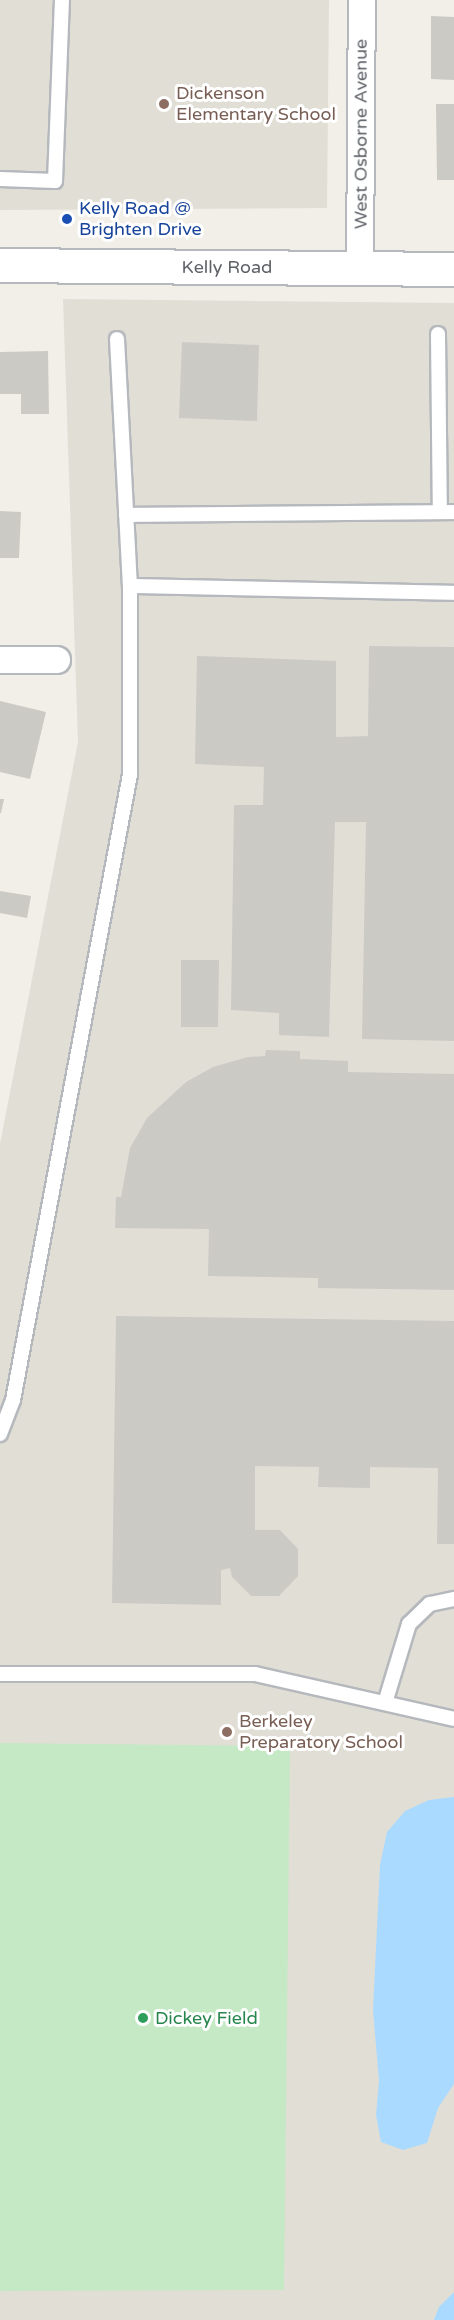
<!DOCTYPE html>
<html>
<head>
<meta charset="utf-8">
<style>
  body { margin:0 }
  #map { position:relative; width:454px; height:2320px; overflow:hidden; background:#f1efe8; font-family:"Varela Round",sans-serif }
  div>[style] { position:absolute }
  .education>* { inset:0; background:#e1ded6 }
  .green>* { inset:0; background:#c5e8c5 }
  .water>* { inset:0; background:#aadaff }
  .building>* { inset:0; background:#cccac5 }
  .roads { filter:drop-shadow(2px 0 #b5b8bc) drop-shadow(-2px 0 #b5b8bc) drop-shadow(0 2px #b5b8bc) drop-shadow(0 -2px #b5b8bc) }
  .lane>* { height:14px; margin:-7px; padding:0 7px; transform-origin:7px; border-radius:7px; background:#fff }
  .street>* { height:26px; margin:-13px; padding:0 13px; transform-origin:13px; border-radius:13px; background:#fff }
  .secondary>* { height:33px; margin:-16.5px; padding:0 16.5px; transform-origin:16.5px; border-radius:16.5px; background:#fff }
  .dots>* { width:16px; height:16px; translate:-50% -50%; box-sizing:border-box; border:3px solid #fff; border-radius:50% }
  span { translate:-50% -50%; white-space:nowrap; text-align:center; line-height:1.15; -webkit-text-stroke:6px #fff; paint-order:stroke }
  .education-label { font-size:18px; color:#785e54 }
  .left { translate:0 -50%; text-align:left }
  .street-label { font-size:18px; color:#5f6368 }
  .transit-label { font-size:18px; color:#164399 }
  .leisure-label { font-size:18px; color:#27864d }
</style>
</head>
<body>
<div id="map">
  <div class="education">
    <div style="clip-path:polygon(0 0,329px 0,327px 208px,0 210px)"></div>
    <div style="clip-path:polygon(63px 299px,454px 303px,454px 2320px,0 2320px,0 1144px,78px 742px)"></div>
  </div>
  <div class="green">
    <div style="clip-path:polygon(0 1743px,290px 1746px,284px 2290px,0 2291px)"></div>
  </div>
  <div class="water">
    <div style="clip-path:polygon(454px 1797px,454px 2084px,438px 2108px,427px 2143px,403px 2150px,381px 2142px,376px 2115px,379px 2081px,373px 2010px,380px 1865px,387px 1832px,405px 1811px,429px 1800px)"></div>
    <div style="clip-path:polygon(454px 2292px,454px 2320px,434px 2320px,439px 2307px)"></div>
  </div>
  <div class="building">
    <div style="clip-path:polygon(431px 16px,454px 17px,454px 80px,431px 79px)"></div>
    <div style="clip-path:polygon(436px 104px,454px 104px,454px 180px,437px 180px)"></div>
    <div style="clip-path:polygon(182px 342px,259px 345px,257px 421px,179px 418px)"></div>
    <div style="clip-path:polygon(48px 351px,49px 414px,21px 414px,21px 394px,0 394px,0 352px)"></div>
    <div style="clip-path:polygon(0 511px,21px 512px,19px 558px,0 558px)"></div>
    <div style="clip-path:polygon(369px 646px,454px 647px,454px 1041px,362px 1039px,366px 822px,335px 822px,329px 1037px,279px 1035px,279px 1013px,231px 1010px,234px 805px,263px 805px,264px 767px,195px 764px,197px 656px,336px 661px,336px 737px,368px 736px)"></div>
    <div style="clip-path:polygon(0 701px,46px 712px,30px 779px,0 772px)"></div>
    <div style="clip-path:polygon(0 799px,4px 799px,1px 813px,0 813px)"></div>
    <div style="clip-path:polygon(0 891px,31px 896px,27px 918px,0 913px)"></div>
    <div style="clip-path:polygon(181px 960px,219px 960px,218px 1027px,181px 1027px)"></div>
    <div style="clip-path:polygon(266px 1050px,300px 1051px,300px 1059px,348px 1061px,348px 1072px,454px 1074px,454px 1290px,318px 1288px,318px 1278px,208px 1276px,209px 1229px,115px 1228px,116px 1197px,121px 1197px,130px 1148px,147px 1118px,186px 1082px,213px 1067px,248px 1057px,265px 1056px)"></div>
    <div style="clip-path:polygon(116px 1316px,454px 1321px,454px 1544px,437px 1544px,438px 1468px,370px 1467px,370px 1488px,318px 1487px,319px 1467px,255px 1466px,255px 1530px,280px 1530px,298px 1549px,298px 1576px,279px 1596px,251px 1596px,232px 1577px,230px 1568px,221px 1570px,221px 1605px,112px 1603px)"></div>
  </div>
  <div class="roads">
    <div class="lane">
      <div style="left:0;top:179px;width:55px;rotate:2.1deg"></div>
      <div style="left:55px;top:181px;width:181px;rotate:-87.8deg"></div>
      <div style="left:438px;top:334px;width:178px;rotate:89.4deg"></div>
      <div style="left:117px;top:339px;width:247px;rotate:87deg"></div>
      <div style="left:126px;top:515px;width:328px;rotate:-0.5deg"></div>
      <div style="left:0;top:1434px;width:36px;rotate:-69deg"></div>
      <div style="left:13px;top:1400px;width:637px;rotate:-79.41deg"></div>
      <div style="left:130px;top:774px;width:188px;rotate:-90deg"></div>
      <div style="left:130px;top:586px;width:324px;rotate:1.2deg"></div>
      <div style="left:0;top:1674px;width:255px"></div>
      <div style="left:255px;top:1674px;width:204px;rotate:12.7deg"></div>
      <div style="left:385px;top:1703px;width:83px;rotate:-73.1deg"></div>
      <div style="left:409px;top:1624px;width:29px;rotate:-44deg"></div>
      <div style="left:430px;top:1604px;width:25px;rotate:-12deg"></div>
    </div>
    <div class="street">
      <div style="left:360px;top:268px;width:268px;rotate:-89.6deg"></div>
      <div style="left:0;top:660px;width:57px"></div>
    </div>
    <div class="secondary">
      <div style="left:0;top:265px;width:454px;rotate:0.5deg"></div>
    </div>
  </div>
  <div class="dots">
    <div style="left:164px;top:104px;background:#8d6e63"></div>
    <div style="left:67px;top:219px;background:#1a4fb4"></div>
    <div style="left:227px;top:1732px;background:#8d6e63"></div>
    <div style="left:143px;top:2018px;background:#2e9e5b"></div>
  </div>
  <div class="education-label">
    <span class="left" style="left:176px;top:104px">Dickenson<br>Elementary School</span>
    <span class="left" style="left:239px;top:1732px">Berkeley<br>Preparatory School</span>
  </div>
  <div class="street-label">
    <span style="left:361px;top:134px;rotate:-90deg">West Osborne Avenue</span>
    <span style="left:227px;top:267px">Kelly Road</span>
  </div>
  <div class="transit-label">
    <span class="left" style="left:79px;top:219px">Kelly Road @<br>Brighten Drive</span>
  </div>
  <div class="leisure-label">
    <span class="left" style="left:155px;top:2018px">Dickey Field</span>
  </div>
</div>
</body>
</html>
